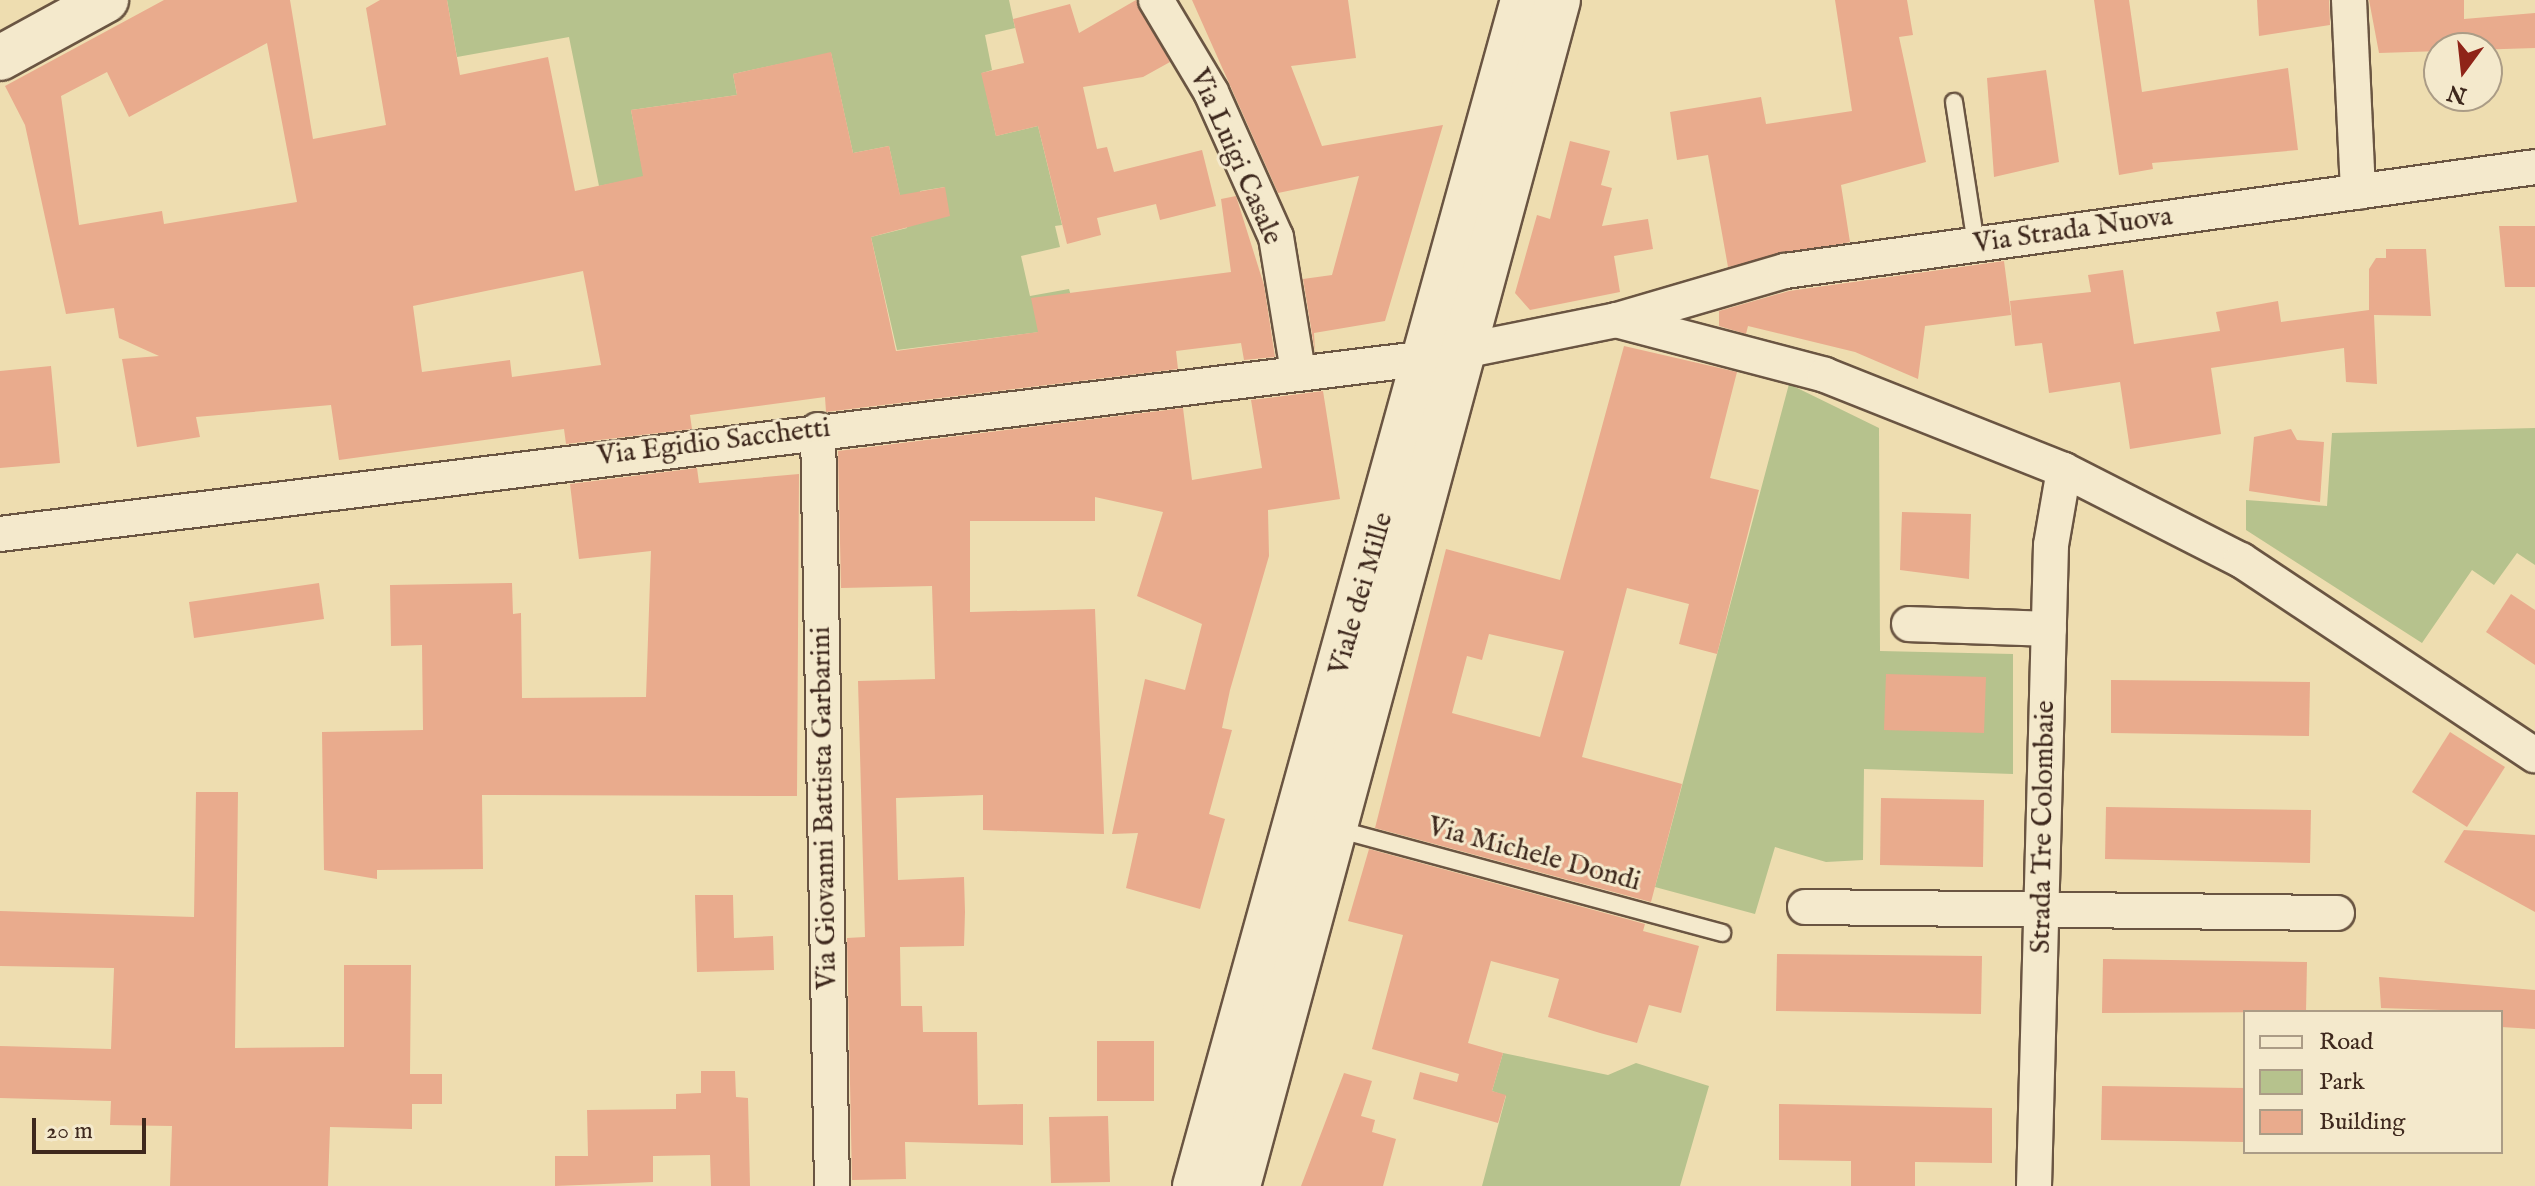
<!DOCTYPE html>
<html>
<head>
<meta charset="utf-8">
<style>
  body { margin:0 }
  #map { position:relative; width:2535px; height:1186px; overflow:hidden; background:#eeddb0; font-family:"IM FELL English",serif }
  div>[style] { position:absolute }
  .green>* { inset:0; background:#b6c28d }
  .building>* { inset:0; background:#e9ab8d }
  .roads { filter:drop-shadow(2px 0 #6a5542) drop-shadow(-2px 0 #6a5542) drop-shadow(0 2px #6a5542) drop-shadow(0 -2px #6a5542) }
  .service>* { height:16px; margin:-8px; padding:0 8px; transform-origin:8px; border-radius:8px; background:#f4e9cc }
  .minor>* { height:34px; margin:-17px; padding:0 17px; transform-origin:17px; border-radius:17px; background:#f4e9cc }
  .secondary>* { height:44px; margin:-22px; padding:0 22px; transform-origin:22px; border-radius:22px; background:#f4e9cc }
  span { translate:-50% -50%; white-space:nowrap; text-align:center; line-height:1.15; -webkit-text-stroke:6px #f4e9cc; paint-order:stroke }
  .street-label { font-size:28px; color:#3e281d }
  .legend { position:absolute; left:2243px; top:1010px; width:260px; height:144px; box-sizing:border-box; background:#f4e9cc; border:2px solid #ab9c86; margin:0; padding:10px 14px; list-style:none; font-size:24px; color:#3e281d }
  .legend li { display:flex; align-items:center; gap:16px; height:40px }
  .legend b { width:40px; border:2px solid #ab9c86 }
  .north { position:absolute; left:2423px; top:32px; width:80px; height:80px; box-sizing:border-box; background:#f4e9cc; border:2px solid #ab9c86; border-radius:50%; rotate:195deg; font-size:22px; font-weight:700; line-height:32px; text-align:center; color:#3e281d }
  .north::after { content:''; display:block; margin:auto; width:28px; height:36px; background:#8f2418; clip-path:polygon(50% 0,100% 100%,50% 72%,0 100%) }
  .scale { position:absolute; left:32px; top:1118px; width:114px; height:36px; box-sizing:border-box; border:4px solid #3e281d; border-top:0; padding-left:10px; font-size:24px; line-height:28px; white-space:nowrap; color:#3e281d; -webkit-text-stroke:6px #f4e9cc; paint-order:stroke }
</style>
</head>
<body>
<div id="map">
  <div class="green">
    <div style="clip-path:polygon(evenodd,447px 0,1009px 0,1015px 28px,985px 35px,992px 70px,982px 73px,996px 136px,1038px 126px,1062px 225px,1055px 226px,1060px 247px,1021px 256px,1030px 296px,1069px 289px,1080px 327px,897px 350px,871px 237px,907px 228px,889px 146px,853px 153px,831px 53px,733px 74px,737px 95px,631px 110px,644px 177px,599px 186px,569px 37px,457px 57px,447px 0,945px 187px,925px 219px,920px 191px,945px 187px)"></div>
    <div style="clip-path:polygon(1789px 384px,1879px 428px,1880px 651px,2013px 654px,2013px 774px,1864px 769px,1863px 860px,1826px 862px,1775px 847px,1755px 914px,1655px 887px)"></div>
    <div style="clip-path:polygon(2535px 428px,2535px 565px,2517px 553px,2494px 585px,2472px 570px,2422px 643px,2246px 530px,2246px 500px,2327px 506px,2332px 433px)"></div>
    <div style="clip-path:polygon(1503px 1053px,1608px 1075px,1636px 1063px,1709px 1086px,1680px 1186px,1482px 1186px,1506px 1096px,1492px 1091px)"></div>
  </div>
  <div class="building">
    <div style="clip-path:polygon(evenodd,164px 0,290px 0,313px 139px,386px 125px,366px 8px,380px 0,447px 0,460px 75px,548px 57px,575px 191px,643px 176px,631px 110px,737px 95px,733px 74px,831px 52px,853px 153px,889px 146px,900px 195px,945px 187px,950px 216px,871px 237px,896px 351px,1038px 332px,1031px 298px,1231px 272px,1221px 199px,1236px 196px,1264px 285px,1275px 357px,1244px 360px,1241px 343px,1176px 351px,1178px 369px,826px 412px,825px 397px,690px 415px,692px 429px,566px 444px,564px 429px,339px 460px,331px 405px,196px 417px,200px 437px,137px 447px,122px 359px,159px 356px,119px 338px,114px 308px,66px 314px,25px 125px,5px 86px,164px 0,267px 43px,297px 202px,164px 224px,162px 211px,79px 225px,61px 96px,107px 72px,129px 117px,267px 43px,164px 0,583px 271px,601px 365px,512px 377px,510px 360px,422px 372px,413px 306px,583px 271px)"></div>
    <div style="clip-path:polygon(1136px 0,1170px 62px,1143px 77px,1083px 87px,1097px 149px,1107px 147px,1114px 172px,1202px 150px,1216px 206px,1160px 220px,1156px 204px,1097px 218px,1101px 235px,1067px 244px,1038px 126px,996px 136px,981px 73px,1024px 63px,1013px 19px,1070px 4px,1079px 33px)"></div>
    <div style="clip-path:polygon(1192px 0,1348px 0,1356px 58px,1291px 66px,1322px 146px,1443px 125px,1385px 321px,1314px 333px,1315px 352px,1303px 279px,1332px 275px,1359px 176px,1278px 193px)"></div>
    <div style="clip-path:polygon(1835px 0,1907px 0,1913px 35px,1899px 37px,1926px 162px,1841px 185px,1850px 242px,1728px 267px,1708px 155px,1677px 160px,1670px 112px,1761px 97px,1766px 124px,1852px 111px)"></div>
    <div style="clip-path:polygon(2094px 0,2129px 0,2142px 92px,2288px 68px,2298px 150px,2152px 163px,2153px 169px,2119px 175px)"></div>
    <div style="clip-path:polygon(2257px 0,2329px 0,2330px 25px,2259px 36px)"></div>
    <div style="clip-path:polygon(2369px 0,2464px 0,2464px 19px,2535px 13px,2535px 48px,2379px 53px)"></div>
    <div style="clip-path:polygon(2046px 70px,2059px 162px,1994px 177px,1987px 78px)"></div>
    <div style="clip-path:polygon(1570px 141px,1610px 151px,1601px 185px,1612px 188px,1602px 226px,1648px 219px,1653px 249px,1614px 256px,1620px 292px,1530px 310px,1515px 293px,1537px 215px,1550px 219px)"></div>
    <div style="clip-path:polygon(2499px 226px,2535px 226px,2535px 287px,2505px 287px)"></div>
    <div style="clip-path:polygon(2386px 249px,2426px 249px,2431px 316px,2374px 315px,2377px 384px,2346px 382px,2344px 348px,2211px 368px,2221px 434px,2130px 449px,2120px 382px,2049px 393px,2042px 343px,2015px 346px,2010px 301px,2091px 292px,2088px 275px,2123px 270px,2134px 344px,2220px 331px,2216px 312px,2278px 301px,2281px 322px,2369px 310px,2369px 269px,2376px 258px,2386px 258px)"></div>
    <div style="clip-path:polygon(2004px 261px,2011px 315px,1925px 326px,1918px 379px,1855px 352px,1748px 326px,1746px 334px,1719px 326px,1719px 311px,1789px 291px)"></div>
    <div style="clip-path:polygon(evenodd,1624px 346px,1737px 372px,1710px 478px,1759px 490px,1717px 654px,1679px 644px,1689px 604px,1627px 588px,1582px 757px,1682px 784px,1651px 902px,1375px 828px,1446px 549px,1560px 580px,1624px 346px,1489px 634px,1564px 651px,1540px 737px,1452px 713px,1467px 656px,1482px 660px,1489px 634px)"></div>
    <div style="clip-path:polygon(51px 366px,60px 463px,0 468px,0 371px)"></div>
    <div style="clip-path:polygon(1323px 391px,1340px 499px,1268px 510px,1269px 556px,1230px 690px,1222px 728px,1232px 730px,1209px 814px,1225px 819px,1200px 909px,1126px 888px,1138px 833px,1112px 834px,1145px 679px,1185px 690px,1202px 624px,1137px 596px,1163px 512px,1095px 497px,1095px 521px,970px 521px,970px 612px,1095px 609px,1104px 834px,983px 830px,983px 795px,896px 798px,898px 880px,964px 877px,965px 912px,964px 946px,900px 947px,901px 1006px,922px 1006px,923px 1032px,977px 1032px,978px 1105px,1023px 1104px,1023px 1145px,905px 1142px,906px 1179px,852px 1180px,847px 938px,865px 937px,858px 681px,935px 679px,932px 586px,841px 588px,838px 451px,1183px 408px,1192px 480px,1262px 468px,1251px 400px)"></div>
    <div style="clip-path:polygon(2291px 429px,2297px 440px,2324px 442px,2320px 502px,2249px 491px,2254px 437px)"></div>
    <div style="clip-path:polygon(697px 468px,699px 483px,799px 474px,797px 796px,482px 795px,483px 869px,377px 870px,377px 879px,324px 870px,322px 732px,423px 730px,422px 645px,391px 646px,390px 585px,512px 583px,513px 614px,521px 613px,522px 698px,646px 697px,651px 551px,579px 559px,570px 484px)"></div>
    <div style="clip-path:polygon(1902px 512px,1971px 514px,1969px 579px,1900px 570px)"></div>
    <div style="clip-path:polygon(319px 583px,324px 619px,194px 638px,189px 602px)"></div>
    <div style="clip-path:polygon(2511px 594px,2535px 610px,2535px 665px,2486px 632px)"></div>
    <div style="clip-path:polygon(1886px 674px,1986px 677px,1984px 733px,1884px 730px)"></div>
    <div style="clip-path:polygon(2111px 680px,2310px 682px,2309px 736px,2111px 733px)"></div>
    <div style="clip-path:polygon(2450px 732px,2505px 767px,2467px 827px,2412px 792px)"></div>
    <div style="clip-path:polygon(196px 792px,238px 792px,235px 1048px,344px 1047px,344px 965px,411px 965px,410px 1074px,442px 1074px,442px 1104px,412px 1104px,412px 1129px,330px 1127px,328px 1186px,170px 1186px,172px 1126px,110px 1125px,111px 1101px,0 1098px,0 1046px,111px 1049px,114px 968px,0 966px,0 911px,194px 917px)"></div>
    <div style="clip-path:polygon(1881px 798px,1984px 800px,1983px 867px,1880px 865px)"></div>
    <div style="clip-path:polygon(2106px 807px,2311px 810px,2310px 863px,2105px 859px)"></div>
    <div style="clip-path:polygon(2464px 830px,2535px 835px,2535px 912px,2444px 862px)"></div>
    <div style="clip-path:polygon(1369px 849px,1645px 924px,1643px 931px,1699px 946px,1681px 1013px,1649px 1005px,1637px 1043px,1600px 1033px,1548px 1017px,1559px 979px,1491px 961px,1468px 1043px,1503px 1053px,1492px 1091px,1506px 1095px,1498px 1123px,1413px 1099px,1420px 1072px,1457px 1082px,1459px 1074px,1372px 1049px,1403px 935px,1348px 921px)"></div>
    <div style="clip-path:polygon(695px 895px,733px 895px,734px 938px,773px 936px,774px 970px,697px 972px)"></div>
    <div style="clip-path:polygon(1777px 954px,1982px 956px,1981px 1014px,1776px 1011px)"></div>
    <div style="clip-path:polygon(2103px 959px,2307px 962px,2306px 1012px,2102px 1013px)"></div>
    <div style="clip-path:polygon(2379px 977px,2535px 990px,2535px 1029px,2501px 1027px,2501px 1012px,2381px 1008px)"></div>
    <div style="clip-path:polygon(1097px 1041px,1154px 1041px,1154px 1101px,1097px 1101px)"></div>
    <div style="clip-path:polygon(701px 1071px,735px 1071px,736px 1097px,748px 1098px,750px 1186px,711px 1186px,710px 1155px,653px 1156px,653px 1182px,555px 1186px,555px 1156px,588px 1156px,587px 1110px,676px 1109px,676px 1094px,701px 1093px)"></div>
    <div style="clip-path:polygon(1344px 1073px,1372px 1081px,1361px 1116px,1375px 1120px,1372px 1132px,1396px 1139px,1383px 1186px,1301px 1186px)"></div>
    <div style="clip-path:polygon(2102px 1086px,2245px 1088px,2245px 1142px,2101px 1140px)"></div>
    <div style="clip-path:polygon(1779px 1104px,1992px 1108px,1992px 1163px,1915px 1162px,1915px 1186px,1851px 1186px,1851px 1161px,1779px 1160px)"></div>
    <div style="clip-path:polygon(1108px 1116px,1110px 1182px,1051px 1183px,1049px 1117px)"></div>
  </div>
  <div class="roads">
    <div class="service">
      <div style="left:1954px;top:102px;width:144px;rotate:81.2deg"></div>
      <div style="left:1337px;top:829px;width:399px;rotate:15.1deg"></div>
    </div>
    <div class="minor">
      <div style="left:1156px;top:0;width:107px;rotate:59.1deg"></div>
      <div style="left:1211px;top:92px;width:159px;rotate:65.9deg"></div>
      <div style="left:1276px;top:237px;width:136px;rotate:80.7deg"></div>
      <div style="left:2349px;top:0;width:192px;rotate:87.3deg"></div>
      <div style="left:1617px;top:320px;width:175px;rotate:-16.3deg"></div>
      <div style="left:1785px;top:271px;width:757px;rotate:-7.89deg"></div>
      <div style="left:818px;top:430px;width:756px;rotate:88.94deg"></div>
      <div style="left:0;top:534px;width:1439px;rotate:-7.03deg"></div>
      <div style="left:1428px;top:358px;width:192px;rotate:-11.4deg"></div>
      <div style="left:1616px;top:320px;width:216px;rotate:14.7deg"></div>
      <div style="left:1825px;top:375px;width:257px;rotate:21.7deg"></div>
      <div style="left:2064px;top:470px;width:199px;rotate:27deg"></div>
      <div style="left:2241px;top:560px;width:353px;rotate:33.6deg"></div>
      <div style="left:1909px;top:624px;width:140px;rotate:2deg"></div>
      <div style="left:1805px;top:907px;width:532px;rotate:0.65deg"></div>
      <div style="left:2034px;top:1186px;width:641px;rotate:-88.48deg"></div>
      <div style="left:2051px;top:545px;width:76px;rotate:-80.2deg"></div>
    </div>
    <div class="secondary">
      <div style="left:0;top:58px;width:121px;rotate:-28.7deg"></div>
      <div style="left:1195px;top:1186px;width:1231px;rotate:-74.54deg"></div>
      <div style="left:1238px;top:1186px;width:1228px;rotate:-74.9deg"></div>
    </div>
  </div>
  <div class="street-label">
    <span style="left:1235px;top:157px;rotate:66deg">Via Luigi Casale</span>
    <span style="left:2073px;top:231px;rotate:-8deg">Via Strada Nuova</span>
    <span style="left:714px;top:443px;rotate:-7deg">Via Egidio Sacchetti</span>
    <span style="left:1362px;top:594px;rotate:-74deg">Viale dei Mille</span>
    <span style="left:825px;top:808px;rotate:-91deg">Via Giovanni Battista Garbarini</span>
    <span style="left:2044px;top:827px;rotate:-89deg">Strada Tre Colombaie</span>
    <span style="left:1534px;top:855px;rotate:15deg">Via Michele Dondi</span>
  </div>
  <ul class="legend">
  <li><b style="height:10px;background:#f4e9cc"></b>Road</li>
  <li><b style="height:22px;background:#b6c28d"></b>Park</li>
  <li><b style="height:22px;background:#e9ab8d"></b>Building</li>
  </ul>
  <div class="north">N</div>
  <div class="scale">20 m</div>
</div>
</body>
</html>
